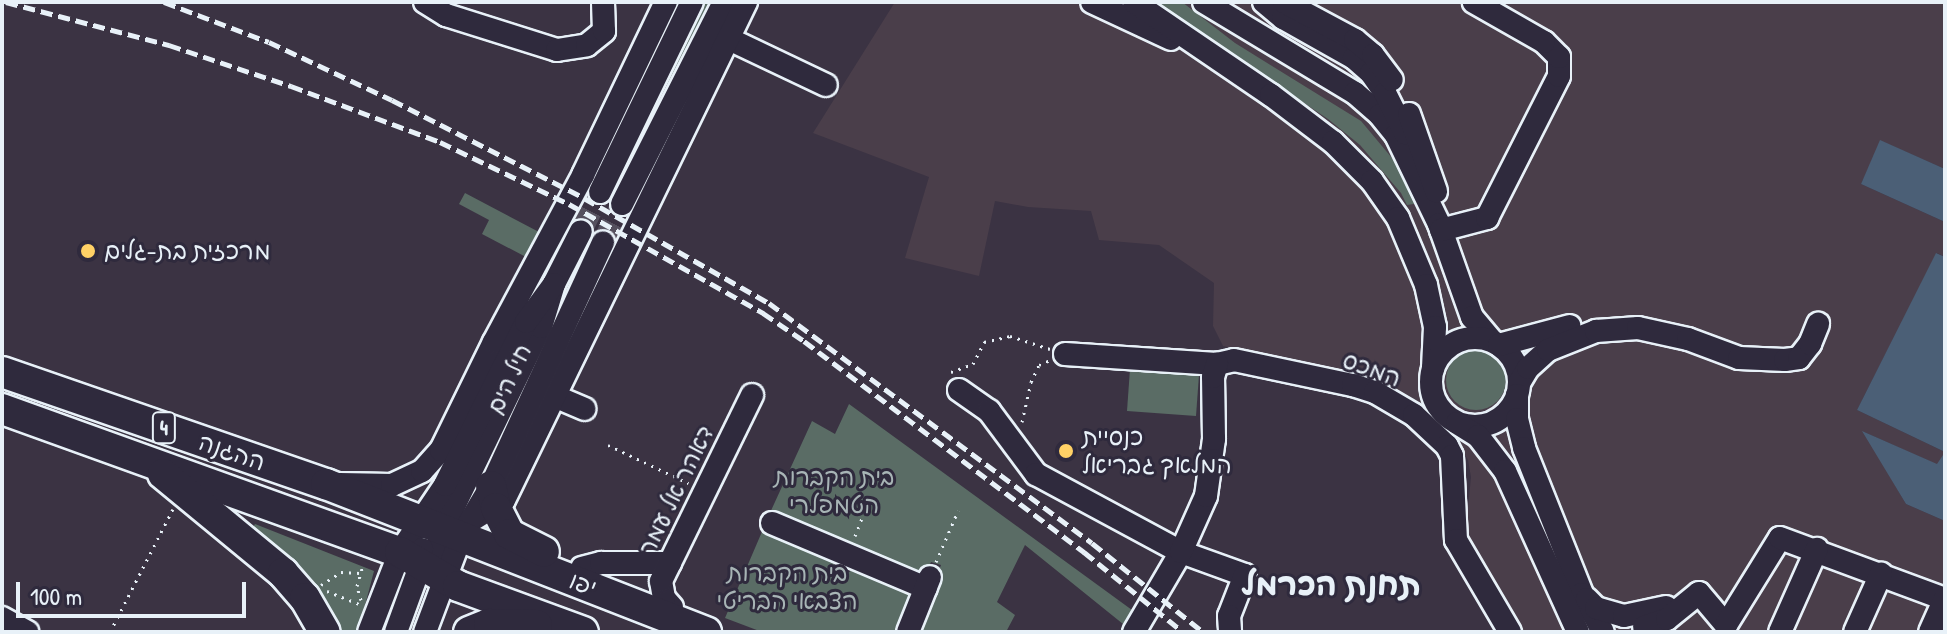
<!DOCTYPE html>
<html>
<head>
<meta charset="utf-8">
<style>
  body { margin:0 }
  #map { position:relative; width:1947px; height:634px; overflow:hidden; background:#3b3343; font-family:"Patrick Hand","Playpen Sans Hebrew",sans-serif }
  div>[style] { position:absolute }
  .built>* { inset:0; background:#4a3e4a }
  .green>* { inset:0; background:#5a6c65 }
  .round { border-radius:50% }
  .water>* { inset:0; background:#4b5f76 }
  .minor-tunnel>* { height:22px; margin-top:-11px; transform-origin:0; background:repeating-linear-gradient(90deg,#55505e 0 22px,transparent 0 33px) }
  .path>* { height:3px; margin-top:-1.5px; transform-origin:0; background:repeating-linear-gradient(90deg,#e8f1f8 0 2px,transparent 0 8px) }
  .roads { filter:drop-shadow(2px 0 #e8f1f8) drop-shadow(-2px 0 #e8f1f8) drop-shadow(0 2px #e8f1f8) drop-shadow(0 -2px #e8f1f8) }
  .minor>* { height:22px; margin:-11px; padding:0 11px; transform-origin:11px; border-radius:11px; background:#2f2a3d }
  .minor>.ring { margin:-11px; padding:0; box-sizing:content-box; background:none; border:22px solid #2f2a3d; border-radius:50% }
  .highway>* { height:30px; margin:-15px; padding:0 15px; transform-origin:15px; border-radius:15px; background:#2f2a3d }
  .rail>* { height:5px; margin-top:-2.5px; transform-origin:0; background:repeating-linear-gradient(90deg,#e8f1f8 0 12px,transparent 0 18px) }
  .dots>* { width:22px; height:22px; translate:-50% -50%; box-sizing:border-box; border:4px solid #2f2a3d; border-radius:50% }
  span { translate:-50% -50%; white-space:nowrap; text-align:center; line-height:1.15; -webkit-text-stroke:6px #2f2a3d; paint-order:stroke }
  .shield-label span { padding:2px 6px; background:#2f2a3d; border:2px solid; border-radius:6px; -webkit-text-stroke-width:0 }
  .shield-label { font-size:22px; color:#e8f1f8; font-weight:700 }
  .poi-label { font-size:24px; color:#e8f1f8 }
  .left { translate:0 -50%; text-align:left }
  .street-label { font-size:24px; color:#e8f1f8 }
  .park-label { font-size:24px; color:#a8b5b6 }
  .district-label { font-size:32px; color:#e8f1f8; font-weight:700 }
  .frame { position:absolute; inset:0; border:4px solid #e8f1f8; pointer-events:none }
  .scale { position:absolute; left:16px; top:582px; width:230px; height:36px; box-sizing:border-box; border:4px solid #e8f1f8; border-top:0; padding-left:10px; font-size:24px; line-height:28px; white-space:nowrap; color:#e8f1f8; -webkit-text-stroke:6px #2f2a3d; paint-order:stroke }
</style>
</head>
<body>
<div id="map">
  <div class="built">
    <div style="clip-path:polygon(895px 2px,1945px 2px,1945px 169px,1881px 141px,1861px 184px,1945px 222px,1945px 257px,1937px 253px,1857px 410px,1945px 452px,1938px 465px,1864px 432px,1906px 504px,1945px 521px,1945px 632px,1521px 632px,1465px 538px,1471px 477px,1468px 460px,1453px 433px,1401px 395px,1357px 378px,1223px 346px,1213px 326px,1214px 283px,1159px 245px,1099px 240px,1091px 211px,1028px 207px,995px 201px,979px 276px,905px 258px,929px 177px,813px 133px)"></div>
  </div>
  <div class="green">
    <div style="clip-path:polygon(700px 2px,717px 2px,674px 87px,662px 81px)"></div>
    <div style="clip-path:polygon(1153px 2px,1182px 2px,1235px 43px,1361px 121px,1397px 164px,1420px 203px,1407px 205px,1401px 193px,1360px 145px,1328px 119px)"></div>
    <div style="clip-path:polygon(465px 193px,539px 232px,526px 257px,482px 234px,489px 220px,459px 204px)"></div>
    <div class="round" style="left:1446px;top:350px;width:60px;height:60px"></div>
    <div style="clip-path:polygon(1130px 369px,1199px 375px,1196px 416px,1127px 411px)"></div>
    <div style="clip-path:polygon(2px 380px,204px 453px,203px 459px,2px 389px)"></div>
    <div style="clip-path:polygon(849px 404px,1132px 610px,1123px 624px,1025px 545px,997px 602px,1015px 615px,1006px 632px,915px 632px,941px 565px,931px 562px,923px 582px,769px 515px,812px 421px,835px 434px)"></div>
    <div style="clip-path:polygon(255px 524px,374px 571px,358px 632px,339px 632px,314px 584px,252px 529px)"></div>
    <div style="clip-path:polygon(764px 527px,835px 558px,834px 567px,841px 574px,848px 573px,855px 567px,918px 594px,902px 632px,762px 632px,725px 618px)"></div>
  </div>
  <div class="water">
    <div style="clip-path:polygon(1880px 140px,1945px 169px,1945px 222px,1861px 184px)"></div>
    <div style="clip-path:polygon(1936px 253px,1945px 257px,1945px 452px,1857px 410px)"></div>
    <div style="clip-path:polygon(1862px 431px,1937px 464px,1945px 452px,1945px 521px,1906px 504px)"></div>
  </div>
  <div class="minor-tunnel">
    <div style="left:581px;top:231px;width:43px;rotate:-64deg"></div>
    <div style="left:603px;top:243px;width:43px;rotate:-64deg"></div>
  </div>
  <div class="path">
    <div style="left:951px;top:372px;width:23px;rotate:-20deg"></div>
    <div style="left:973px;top:364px;width:25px;rotate:-63deg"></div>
    <div style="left:984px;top:342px;width:27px;rotate:-13deg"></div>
    <div style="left:1010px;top:336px;width:42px;rotate:18deg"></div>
    <div style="left:1022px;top:422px;width:41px;rotate:-77.3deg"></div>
    <div style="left:1031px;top:382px;width:19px;rotate:-65deg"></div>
    <div style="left:1039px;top:365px;width:12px;rotate:-24deg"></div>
    <div style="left:608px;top:445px;width:89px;rotate:25.4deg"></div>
    <div style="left:855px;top:536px;width:44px;rotate:-68.7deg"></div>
    <div style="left:936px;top:562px;width:56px;rotate:-66.7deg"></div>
    <div style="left:321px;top:585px;width:24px;rotate:-33deg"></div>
    <div style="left:341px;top:572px;width:19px;rotate:3deg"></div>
    <div style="left:327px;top:591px;width:37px;rotate:22deg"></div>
    <div style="left:361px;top:600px;width:15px;rotate:-106deg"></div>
    <div style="left:357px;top:586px;width:22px;rotate:-74deg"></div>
    <div style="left:110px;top:632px;width:138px;rotate:-62.9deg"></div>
  </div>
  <div class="roads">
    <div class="minor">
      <div style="left:425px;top:2px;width:25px;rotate:32deg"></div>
      <div style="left:446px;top:15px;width:116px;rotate:17.5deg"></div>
      <div style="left:557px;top:50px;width:30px;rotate:-9deg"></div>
      <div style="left:587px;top:45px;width:22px;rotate:-39deg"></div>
      <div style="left:604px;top:31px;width:29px;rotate:-92deg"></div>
      <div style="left:1092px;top:2px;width:87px;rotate:25.1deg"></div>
      <div style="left:1134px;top:2px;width:166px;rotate:34.2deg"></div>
      <div style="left:1271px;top:95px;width:78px;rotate:37.2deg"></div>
      <div style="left:1333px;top:142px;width:55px;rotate:45deg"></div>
      <div style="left:1372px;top:181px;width:45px;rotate:54.9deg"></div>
      <div style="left:1398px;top:218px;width:73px;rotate:67.3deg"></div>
      <div style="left:1426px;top:285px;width:43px;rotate:77.9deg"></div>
      <div style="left:1435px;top:327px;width:41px;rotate:92.8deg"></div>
      <div style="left:1204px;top:2px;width:176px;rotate:31.1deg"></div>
      <div style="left:1355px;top:93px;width:33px;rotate:41deg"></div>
      <div style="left:1380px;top:115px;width:26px;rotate:51deg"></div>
      <div style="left:1396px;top:135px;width:99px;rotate:64.2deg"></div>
      <div style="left:1439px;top:224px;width:99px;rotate:70.5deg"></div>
      <div style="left:1472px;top:317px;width:31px;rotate:50deg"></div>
      <div style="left:1264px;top:2px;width:25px;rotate:40deg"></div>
      <div style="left:1283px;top:18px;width:81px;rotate:29.4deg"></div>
      <div style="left:1354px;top:58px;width:23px;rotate:41deg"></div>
      <div style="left:1371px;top:73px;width:24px;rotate:55deg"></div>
      <div style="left:1385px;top:93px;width:45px;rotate:63.4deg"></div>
      <div style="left:1284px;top:2px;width:81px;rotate:28.2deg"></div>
      <div style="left:1355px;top:40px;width:23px;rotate:40deg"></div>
      <div style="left:1373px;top:55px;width:31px;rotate:53deg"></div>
      <div style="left:729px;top:39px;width:107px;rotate:25.4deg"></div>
      <div style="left:1409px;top:114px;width:82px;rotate:70.7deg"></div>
      <div style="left:600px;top:192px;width:211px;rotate:-64.2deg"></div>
      <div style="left:622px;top:204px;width:226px;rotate:-63.2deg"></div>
      <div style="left:1441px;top:230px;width:48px;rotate:-14.6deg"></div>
      <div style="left:1487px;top:218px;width:159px;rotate:-63.1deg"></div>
      <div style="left:1559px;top:76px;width:19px;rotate:-90deg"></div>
      <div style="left:1559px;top:57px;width:21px;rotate:-135deg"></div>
      <div style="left:1544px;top:42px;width:81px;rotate:-150.3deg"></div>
      <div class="ring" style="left:1431px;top:338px;width:66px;height:66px"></div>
      <div style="left:1499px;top:345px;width:73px;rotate:-15deg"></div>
      <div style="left:1065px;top:354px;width:152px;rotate:3.8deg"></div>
      <div style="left:1217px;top:364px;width:17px;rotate:-13deg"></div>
      <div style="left:1234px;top:360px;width:122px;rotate:11.9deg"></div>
      <div style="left:1353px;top:385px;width:23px;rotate:18deg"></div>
      <div style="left:1375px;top:392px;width:45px;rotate:30.5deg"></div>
      <div style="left:1414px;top:415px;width:45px;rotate:43.2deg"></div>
      <div style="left:1447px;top:446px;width:11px;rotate:63deg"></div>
      <div style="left:1452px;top:456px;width:84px;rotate:87.3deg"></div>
      <div style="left:1456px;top:540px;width:107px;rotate:59.6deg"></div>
      <div style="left:1519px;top:383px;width:17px;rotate:-59deg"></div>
      <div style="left:1528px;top:368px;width:27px;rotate:-42deg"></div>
      <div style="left:1548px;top:350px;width:52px;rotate:-21.6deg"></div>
      <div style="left:1596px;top:331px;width:42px;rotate:-4.1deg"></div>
      <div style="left:1638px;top:328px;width:51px;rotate:12.4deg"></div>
      <div style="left:1688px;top:339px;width:54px;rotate:20.4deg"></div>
      <div style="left:1739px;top:358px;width:46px;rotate:2.5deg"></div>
      <div style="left:1785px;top:360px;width:14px;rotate:-8deg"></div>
      <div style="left:1799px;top:358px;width:18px;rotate:-52deg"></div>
      <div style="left:1810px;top:344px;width:22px;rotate:-68deg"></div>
      <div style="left:959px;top:390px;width:37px;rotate:35deg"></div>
      <div style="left:989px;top:411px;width:79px;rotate:53.3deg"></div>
      <div style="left:1036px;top:474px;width:165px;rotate:28.3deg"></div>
      <div style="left:1181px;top:552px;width:68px;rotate:19.8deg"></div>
      <div style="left:1245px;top:575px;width:44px;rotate:111.3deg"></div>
      <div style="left:1229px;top:616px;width:16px;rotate:86deg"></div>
      <div style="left:1517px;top:395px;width:24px;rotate:90deg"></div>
      <div style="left:1517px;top:419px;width:30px;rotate:76deg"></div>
      <div style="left:1524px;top:448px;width:157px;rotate:68.3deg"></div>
      <div style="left:1582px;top:594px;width:43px;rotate:61.1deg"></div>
      <div style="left:554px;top:396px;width:33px;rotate:23deg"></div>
      <div style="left:1457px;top:423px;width:25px;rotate:32deg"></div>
      <div style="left:1478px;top:436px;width:44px;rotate:52.4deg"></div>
      <div style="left:1505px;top:471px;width:177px;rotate:65.6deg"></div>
      <div style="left:340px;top:484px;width:52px;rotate:1.1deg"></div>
      <div style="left:392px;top:485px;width:33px;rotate:-25deg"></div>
      <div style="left:422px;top:471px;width:28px;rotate:-48deg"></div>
      <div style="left:441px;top:450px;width:120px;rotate:-63.9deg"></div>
      <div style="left:494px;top:342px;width:189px;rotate:-61.9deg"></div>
      <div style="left:583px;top:175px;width:192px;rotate:-64.4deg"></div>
      <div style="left:469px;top:522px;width:41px;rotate:-32.2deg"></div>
      <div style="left:504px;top:500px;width:554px;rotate:-64.08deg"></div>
      <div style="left:772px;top:523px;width:167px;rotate:22.9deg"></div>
      <div style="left:582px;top:568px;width:20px;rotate:-15deg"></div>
      <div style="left:601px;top:563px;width:69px"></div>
      <div style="left:444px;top:579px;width:32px;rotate:-103deg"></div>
      <div style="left:437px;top:548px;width:20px;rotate:-72deg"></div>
      <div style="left:443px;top:529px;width:225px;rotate:-64.1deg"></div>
      <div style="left:541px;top:327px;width:45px;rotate:-73.2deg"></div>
      <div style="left:554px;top:284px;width:59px;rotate:-63deg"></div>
      <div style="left:1587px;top:599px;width:13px;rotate:45deg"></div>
      <div style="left:1596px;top:608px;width:29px;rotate:16deg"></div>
      <div style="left:1624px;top:616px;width:43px;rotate:-12.1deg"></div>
      <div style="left:672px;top:607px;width:12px;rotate:-132deg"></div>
      <div style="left:664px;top:598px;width:17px;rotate:-100deg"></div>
      <div style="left:661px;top:581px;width:207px;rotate:-63.9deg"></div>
      <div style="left:2px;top:618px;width:29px;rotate:29deg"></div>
      <div style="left:1644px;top:627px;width:24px;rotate:-19deg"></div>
      <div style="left:1667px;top:619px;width:41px;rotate:-39.1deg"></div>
      <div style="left:1699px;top:593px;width:42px;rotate:49.8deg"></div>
      <div style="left:1726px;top:625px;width:102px;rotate:-58.2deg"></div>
      <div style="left:1780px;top:538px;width:176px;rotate:20.3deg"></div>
      <div style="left:369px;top:632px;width:86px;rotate:-68.8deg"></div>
      <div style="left:400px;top:552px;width:81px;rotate:-56.1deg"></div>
      <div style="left:445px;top:485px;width:182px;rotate:-63.6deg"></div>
      <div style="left:526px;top:322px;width:47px;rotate:-53.6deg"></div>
      <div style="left:396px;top:632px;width:70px;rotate:-70deg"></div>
      <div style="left:420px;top:566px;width:17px;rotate:-83deg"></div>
      <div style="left:425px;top:632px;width:103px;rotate:-69.4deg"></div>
      <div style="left:461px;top:536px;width:58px;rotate:-59deg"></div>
      <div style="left:491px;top:486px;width:268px;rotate:-65.3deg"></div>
      <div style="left:908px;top:632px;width:59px;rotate:-68.2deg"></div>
      <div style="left:1134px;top:632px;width:93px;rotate:-59.6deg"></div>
      <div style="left:1181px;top:552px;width:61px;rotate:-65.9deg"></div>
      <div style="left:1206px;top:496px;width:58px;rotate:-82deg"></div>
      <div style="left:1214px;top:439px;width:62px;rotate:-90.9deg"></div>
      <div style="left:1213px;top:377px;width:14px;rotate:-73deg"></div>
      <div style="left:1780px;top:632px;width:91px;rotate:-66deg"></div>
      <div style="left:1855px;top:632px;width:64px;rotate:-65.9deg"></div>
      <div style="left:1930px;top:632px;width:36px;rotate:-66deg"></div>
    </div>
    <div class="highway">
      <div style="left:2px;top:372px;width:343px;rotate:19.1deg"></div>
      <div style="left:326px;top:484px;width:408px;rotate:21.3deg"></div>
      <div style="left:2px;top:409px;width:423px;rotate:19.8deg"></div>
      <div style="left:400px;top:552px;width:67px;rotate:30.4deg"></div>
      <div style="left:458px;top:586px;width:133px;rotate:20.2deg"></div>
      <div style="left:163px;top:474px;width:156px;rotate:39.5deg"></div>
      <div style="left:283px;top:573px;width:33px;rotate:49deg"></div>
      <div style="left:305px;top:598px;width:39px;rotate:60deg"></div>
      <div style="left:491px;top:486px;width:23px;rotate:77deg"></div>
      <div style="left:496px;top:508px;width:29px;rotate:63deg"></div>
      <div style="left:509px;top:534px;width:39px;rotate:27deg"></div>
      <div style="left:469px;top:632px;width:22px;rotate:-22deg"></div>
      <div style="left:489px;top:624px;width:48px;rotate:1.2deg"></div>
    </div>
  </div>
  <div class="rail">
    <div style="left:6px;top:2px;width:169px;rotate:14.8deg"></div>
    <div style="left:169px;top:45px;width:129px;rotate:18.6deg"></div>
    <div style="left:291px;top:86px;width:159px;rotate:20.6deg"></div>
    <div style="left:440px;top:142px;width:143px;rotate:25.7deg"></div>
    <div style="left:569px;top:204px;width:223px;rotate:29.3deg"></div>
    <div style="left:763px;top:313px;width:50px;rotate:34.3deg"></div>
    <div style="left:804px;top:341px;width:351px;rotate:37deg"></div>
    <div style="left:1084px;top:552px;width:127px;rotate:38.9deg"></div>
    <div style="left:164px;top:2px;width:112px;rotate:20.9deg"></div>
    <div style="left:269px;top:42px;width:136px;rotate:25.2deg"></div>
    <div style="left:392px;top:100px;width:216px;rotate:27deg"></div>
    <div style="left:584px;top:198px;width:213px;rotate:29.6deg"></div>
    <div style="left:769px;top:303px;width:402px;rotate:36.6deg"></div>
    <div style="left:1092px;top:543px;width:142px;rotate:38.7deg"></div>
  </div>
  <div class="dots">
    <div style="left:88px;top:251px;background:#ffd166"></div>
    <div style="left:1066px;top:451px;background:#ffd166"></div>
  </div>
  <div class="shield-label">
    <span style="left:164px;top:428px">4</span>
  </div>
  <div class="poi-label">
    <span class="left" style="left:104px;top:251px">מרכזית בת-גלים</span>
    <span class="left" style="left:1082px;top:451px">כנסיית<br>המלאך גבריאל</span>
  </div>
  <div class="street-label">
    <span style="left:1372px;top:369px;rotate:20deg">המכס</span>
    <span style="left:509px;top:379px;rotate:-65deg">חיל הים</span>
    <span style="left:232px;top:452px;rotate:19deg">ההגנה</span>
    <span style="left:676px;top:490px;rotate:-64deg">דאהר אל עמר</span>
    <span style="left:583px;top:584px;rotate:21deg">יפו</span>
  </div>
  <div class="park-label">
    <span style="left:834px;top:491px">בית הקברות<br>הטמפלרי</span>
    <span style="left:787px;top:587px">בית הקברות<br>הצבאי הבריטי</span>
  </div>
  <div class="district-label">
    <span style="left:1331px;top:584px">תחנת הכרמל</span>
  </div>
  <div class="frame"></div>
  <div class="scale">100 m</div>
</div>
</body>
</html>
